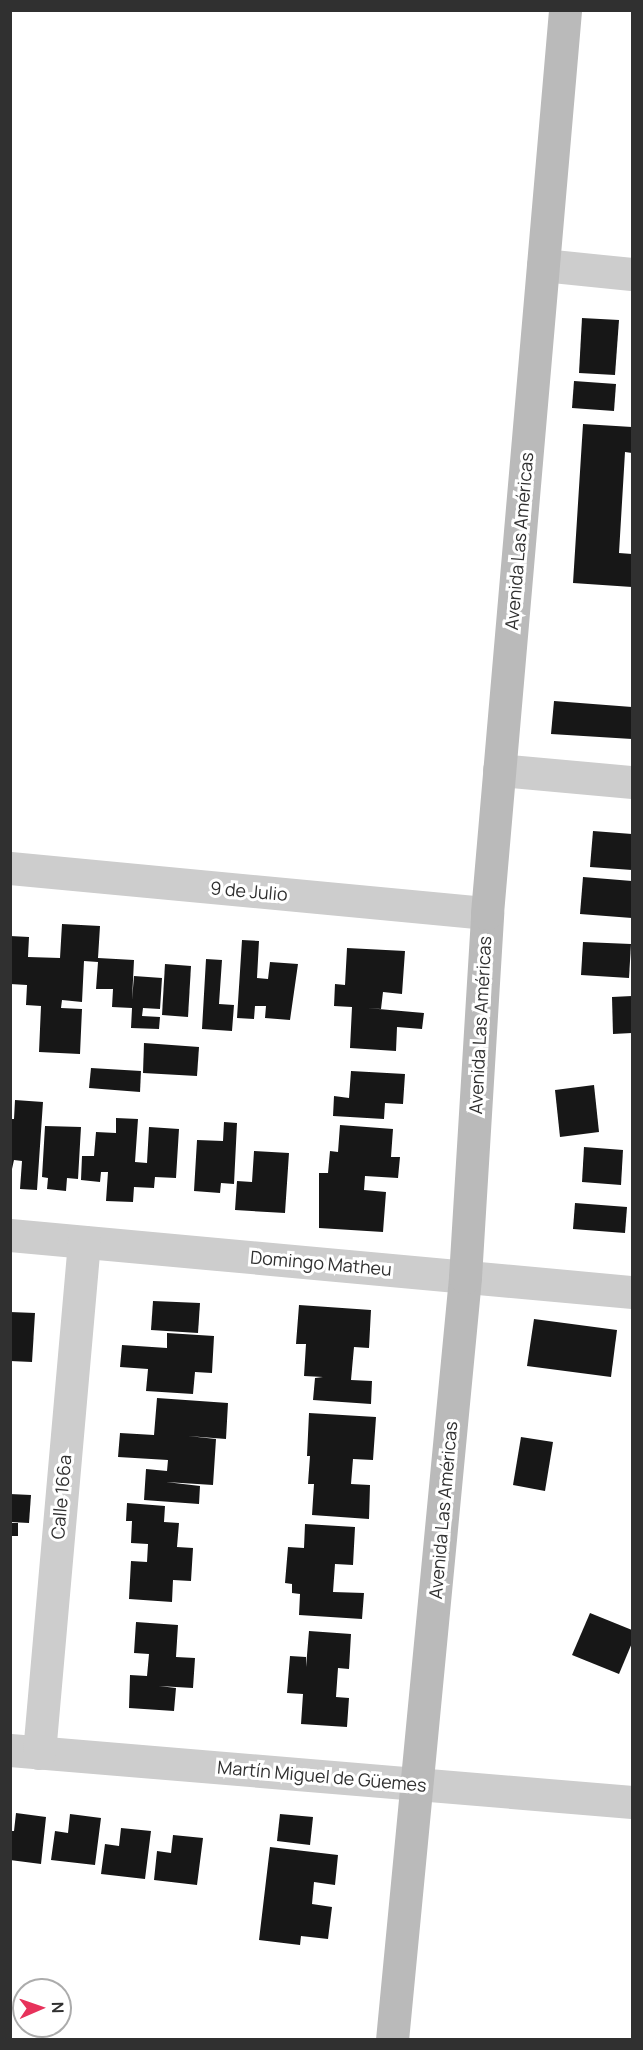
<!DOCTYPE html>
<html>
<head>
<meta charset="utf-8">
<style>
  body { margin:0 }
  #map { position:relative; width:643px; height:2050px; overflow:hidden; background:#fff; font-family:Manrope,sans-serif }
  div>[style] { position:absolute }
  .building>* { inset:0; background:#171717 }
  .minor>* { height:33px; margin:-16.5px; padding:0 16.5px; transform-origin:16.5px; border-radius:16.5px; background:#cdcdcd }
  .secondary>* { height:33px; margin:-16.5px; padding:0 16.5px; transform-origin:16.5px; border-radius:16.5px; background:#bababa }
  span { translate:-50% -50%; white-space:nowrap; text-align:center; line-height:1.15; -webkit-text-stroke:6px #fff; paint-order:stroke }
  .street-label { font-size:18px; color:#303030 }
  .frame { position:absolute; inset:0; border:12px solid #303030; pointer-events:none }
  .north { position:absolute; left:12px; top:1978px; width:60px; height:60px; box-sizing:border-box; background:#fff; border:2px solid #acacac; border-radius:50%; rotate:88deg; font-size:16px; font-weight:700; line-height:24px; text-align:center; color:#303030 }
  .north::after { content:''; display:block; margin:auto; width:21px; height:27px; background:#e7325b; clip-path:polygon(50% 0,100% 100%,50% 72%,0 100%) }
</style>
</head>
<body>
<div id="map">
  <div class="building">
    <div style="clip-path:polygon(582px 318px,619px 320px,615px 375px,579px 373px)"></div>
    <div style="clip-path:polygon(574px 381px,616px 384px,614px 411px,572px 408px)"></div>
    <div style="clip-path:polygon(583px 424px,632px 427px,632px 453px,625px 452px,619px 553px,632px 554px,632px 587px,573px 583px)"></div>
    <div style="clip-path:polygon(554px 701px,632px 707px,632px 739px,551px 734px)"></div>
    <div style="clip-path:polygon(593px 831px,632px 834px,632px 870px,590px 867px)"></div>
    <div style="clip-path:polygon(583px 877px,632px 881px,632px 918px,580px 914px)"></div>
    <div style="clip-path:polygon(62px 924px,100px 926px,98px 958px,134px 960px,132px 1000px,134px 976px,162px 978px,160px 1009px,143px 1008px,142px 1016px,160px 1017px,159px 1029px,131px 1028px,132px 1008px,112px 1007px,113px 989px,96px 989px,98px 962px,84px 961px,82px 1002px,62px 1000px,61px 1008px,82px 1009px,80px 1054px,39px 1052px,41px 1006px,26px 1005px,27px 985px,10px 984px,10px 936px,29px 937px,28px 957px,60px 958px)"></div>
    <div style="clip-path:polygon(242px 940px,259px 941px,257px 978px,268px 979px,270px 962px,298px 964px,290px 1020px,265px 1018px,266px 1006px,255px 1006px,254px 1019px,237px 1018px)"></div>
    <div style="clip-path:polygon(583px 942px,631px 944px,629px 978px,581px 975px)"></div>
    <div style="clip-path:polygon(347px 948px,405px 951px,402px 994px,383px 992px,381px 1009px,367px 1008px,424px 1013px,422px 1029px,397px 1027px,396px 1051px,350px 1048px,352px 1007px,334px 1006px,335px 984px,345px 985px)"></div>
    <div style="clip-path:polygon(206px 959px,222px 960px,219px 1004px,234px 1005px,232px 1031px,202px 1029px)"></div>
    <div style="clip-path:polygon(165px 964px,191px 966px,188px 1017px,162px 1015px)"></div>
    <div style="clip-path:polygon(632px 996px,632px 1033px,613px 1034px,612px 997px)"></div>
    <div style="clip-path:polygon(144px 1043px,199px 1047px,197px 1076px,143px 1073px)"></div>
    <div style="clip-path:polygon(91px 1068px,141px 1071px,140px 1092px,89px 1088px)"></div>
    <div style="clip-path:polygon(351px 1071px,405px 1074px,403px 1104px,385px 1103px,384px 1119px,333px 1116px,334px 1096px,349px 1098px)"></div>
    <div style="clip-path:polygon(594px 1085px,599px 1132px,560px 1137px,555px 1090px)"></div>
    <div style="clip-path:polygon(15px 1100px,43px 1102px,37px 1190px,20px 1189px,22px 1161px,14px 1160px,10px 1178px,10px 1119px,14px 1119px)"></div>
    <div style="clip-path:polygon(116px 1118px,138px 1119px,135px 1162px,147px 1163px,149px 1127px,179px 1129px,176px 1178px,155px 1177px,154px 1188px,134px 1187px,133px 1202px,106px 1201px,108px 1172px,101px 1172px,100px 1182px,81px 1180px,82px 1156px,94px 1156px,96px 1132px,116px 1133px)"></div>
    <div style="clip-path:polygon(224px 1122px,237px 1123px,234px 1184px,221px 1183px,220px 1193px,194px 1191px,197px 1140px,223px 1141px)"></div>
    <div style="clip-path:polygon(340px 1125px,393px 1129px,391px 1157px,400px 1157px,398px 1178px,365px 1176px,364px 1190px,386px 1192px,383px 1232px,319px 1228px,319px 1173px,328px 1173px,330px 1151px,338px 1152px)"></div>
    <div style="clip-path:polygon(45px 1126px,81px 1127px,78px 1179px,67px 1178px,66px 1191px,47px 1189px,48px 1178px,42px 1177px)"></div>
    <div style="clip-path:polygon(584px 1147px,623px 1150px,621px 1185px,582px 1182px)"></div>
    <div style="clip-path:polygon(254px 1151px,289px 1153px,285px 1213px,235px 1210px,237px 1181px,252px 1182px)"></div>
    <div style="clip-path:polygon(575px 1203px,627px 1207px,625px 1233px,573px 1229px)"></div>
    <div style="clip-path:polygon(153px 1301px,200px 1303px,198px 1333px,151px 1330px)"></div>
    <div style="clip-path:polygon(299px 1305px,371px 1310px,369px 1348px,354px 1347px,351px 1380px,372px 1381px,371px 1404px,313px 1400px,315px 1378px,323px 1377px,304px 1376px,306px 1344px,296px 1344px)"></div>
    <div style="clip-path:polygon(10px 1312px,35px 1313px,32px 1362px,10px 1361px)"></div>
    <div style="clip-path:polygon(534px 1319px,617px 1330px,611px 1377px,527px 1366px)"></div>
    <div style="clip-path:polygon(167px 1333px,214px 1336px,212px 1373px,195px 1372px,193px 1394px,146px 1391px,148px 1369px,120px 1367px,122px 1345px,167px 1348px)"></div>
    <div style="clip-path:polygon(157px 1398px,228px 1403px,226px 1439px,188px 1436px,216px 1439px,213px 1485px,166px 1482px,200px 1486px,199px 1504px,144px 1500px,146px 1469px,167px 1471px,168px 1460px,118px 1457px,120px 1433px,154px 1435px)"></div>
    <div style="clip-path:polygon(309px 1413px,376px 1417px,373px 1460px,353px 1459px,351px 1484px,370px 1485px,369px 1519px,312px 1515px,314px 1484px,308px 1484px,310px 1456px,307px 1456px)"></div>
    <div style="clip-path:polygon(521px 1437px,553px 1442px,545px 1491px,513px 1485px)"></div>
    <div style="clip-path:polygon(10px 1494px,31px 1495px,29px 1523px,10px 1522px)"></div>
    <div style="clip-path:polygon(127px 1503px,165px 1506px,164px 1522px,179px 1523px,177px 1547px,193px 1548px,191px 1581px,173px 1580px,172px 1602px,129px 1599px,131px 1561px,147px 1562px,148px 1544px,131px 1543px,132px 1521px,126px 1521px)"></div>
    <div style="clip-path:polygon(10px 1523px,18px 1523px,18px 1536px,10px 1536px)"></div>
    <div style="clip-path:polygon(305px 1524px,355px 1527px,353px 1565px,335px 1564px,333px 1592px,364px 1593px,362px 1619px,299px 1615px,300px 1594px,292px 1593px,292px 1584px,285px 1583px,288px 1547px,304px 1548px)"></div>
    <div style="clip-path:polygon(590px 1613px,632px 1630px,632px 1643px,619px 1674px,572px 1655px)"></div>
    <div style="clip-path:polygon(136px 1622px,178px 1625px,176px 1657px,195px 1658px,193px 1688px,159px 1686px,176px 1688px,174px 1711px,129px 1708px,130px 1675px,147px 1676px,149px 1654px,134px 1653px)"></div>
    <div style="clip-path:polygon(309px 1631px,351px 1634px,349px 1669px,338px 1668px,336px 1697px,349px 1698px,347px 1727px,301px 1724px,303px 1694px,287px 1693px,290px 1656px,306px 1657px,306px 1667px)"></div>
    <div style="clip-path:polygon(16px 1813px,46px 1817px,41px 1864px,10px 1860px,10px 1831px,14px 1831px)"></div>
    <div style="clip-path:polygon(70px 1814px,101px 1818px,95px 1865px,51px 1860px,55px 1831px,68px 1833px)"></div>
    <div style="clip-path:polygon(280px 1814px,313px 1817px,310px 1845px,277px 1841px)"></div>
    <div style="clip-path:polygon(121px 1828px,151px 1831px,145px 1879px,101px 1874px,105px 1844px,119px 1846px)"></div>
    <div style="clip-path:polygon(173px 1835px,203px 1838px,197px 1885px,154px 1880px,157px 1851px,171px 1853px)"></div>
    <div style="clip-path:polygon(270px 1847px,338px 1855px,335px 1885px,314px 1882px,312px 1904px,332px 1907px,328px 1939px,301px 1936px,300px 1945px,259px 1940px)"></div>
  </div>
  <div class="minor">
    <div style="left:543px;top:265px;width:89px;rotate:5.8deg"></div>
    <div style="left:499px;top:770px;width:134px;rotate:5.2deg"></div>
    <div style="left:10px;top:868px;width:479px;rotate:5.4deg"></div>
    <div style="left:10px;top:1235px;width:625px;rotate:5.24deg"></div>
    <div style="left:10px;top:1750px;width:624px;rotate:4.78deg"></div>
    <div style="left:39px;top:1753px;width:513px;rotate:-84.97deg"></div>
  </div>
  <div class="secondary">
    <div style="left:392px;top:2040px;width:766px;rotate:-84.53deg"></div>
    <div style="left:465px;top:1277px;width:365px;rotate:-86.5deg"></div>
    <div style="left:487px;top:913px;width:906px;rotate:-85.06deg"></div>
  </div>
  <div class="street-label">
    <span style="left:519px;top:541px;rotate:-85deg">Avenida Las Américas</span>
    <span style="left:249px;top:891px;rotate:5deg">9 de Julio</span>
    <span style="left:480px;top:1025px;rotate:-87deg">Avenida Las Américas</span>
    <span style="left:321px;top:1263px;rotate:5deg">Domingo Matheu</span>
    <span style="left:61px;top:1497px;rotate:-85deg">Calle 166a</span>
    <span style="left:443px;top:1510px;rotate:-85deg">Avenida Las Américas</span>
    <span style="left:322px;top:1776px;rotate:5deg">Martín Miguel de Güemes</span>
  </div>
  <div class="frame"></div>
  <div class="north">N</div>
</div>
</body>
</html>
